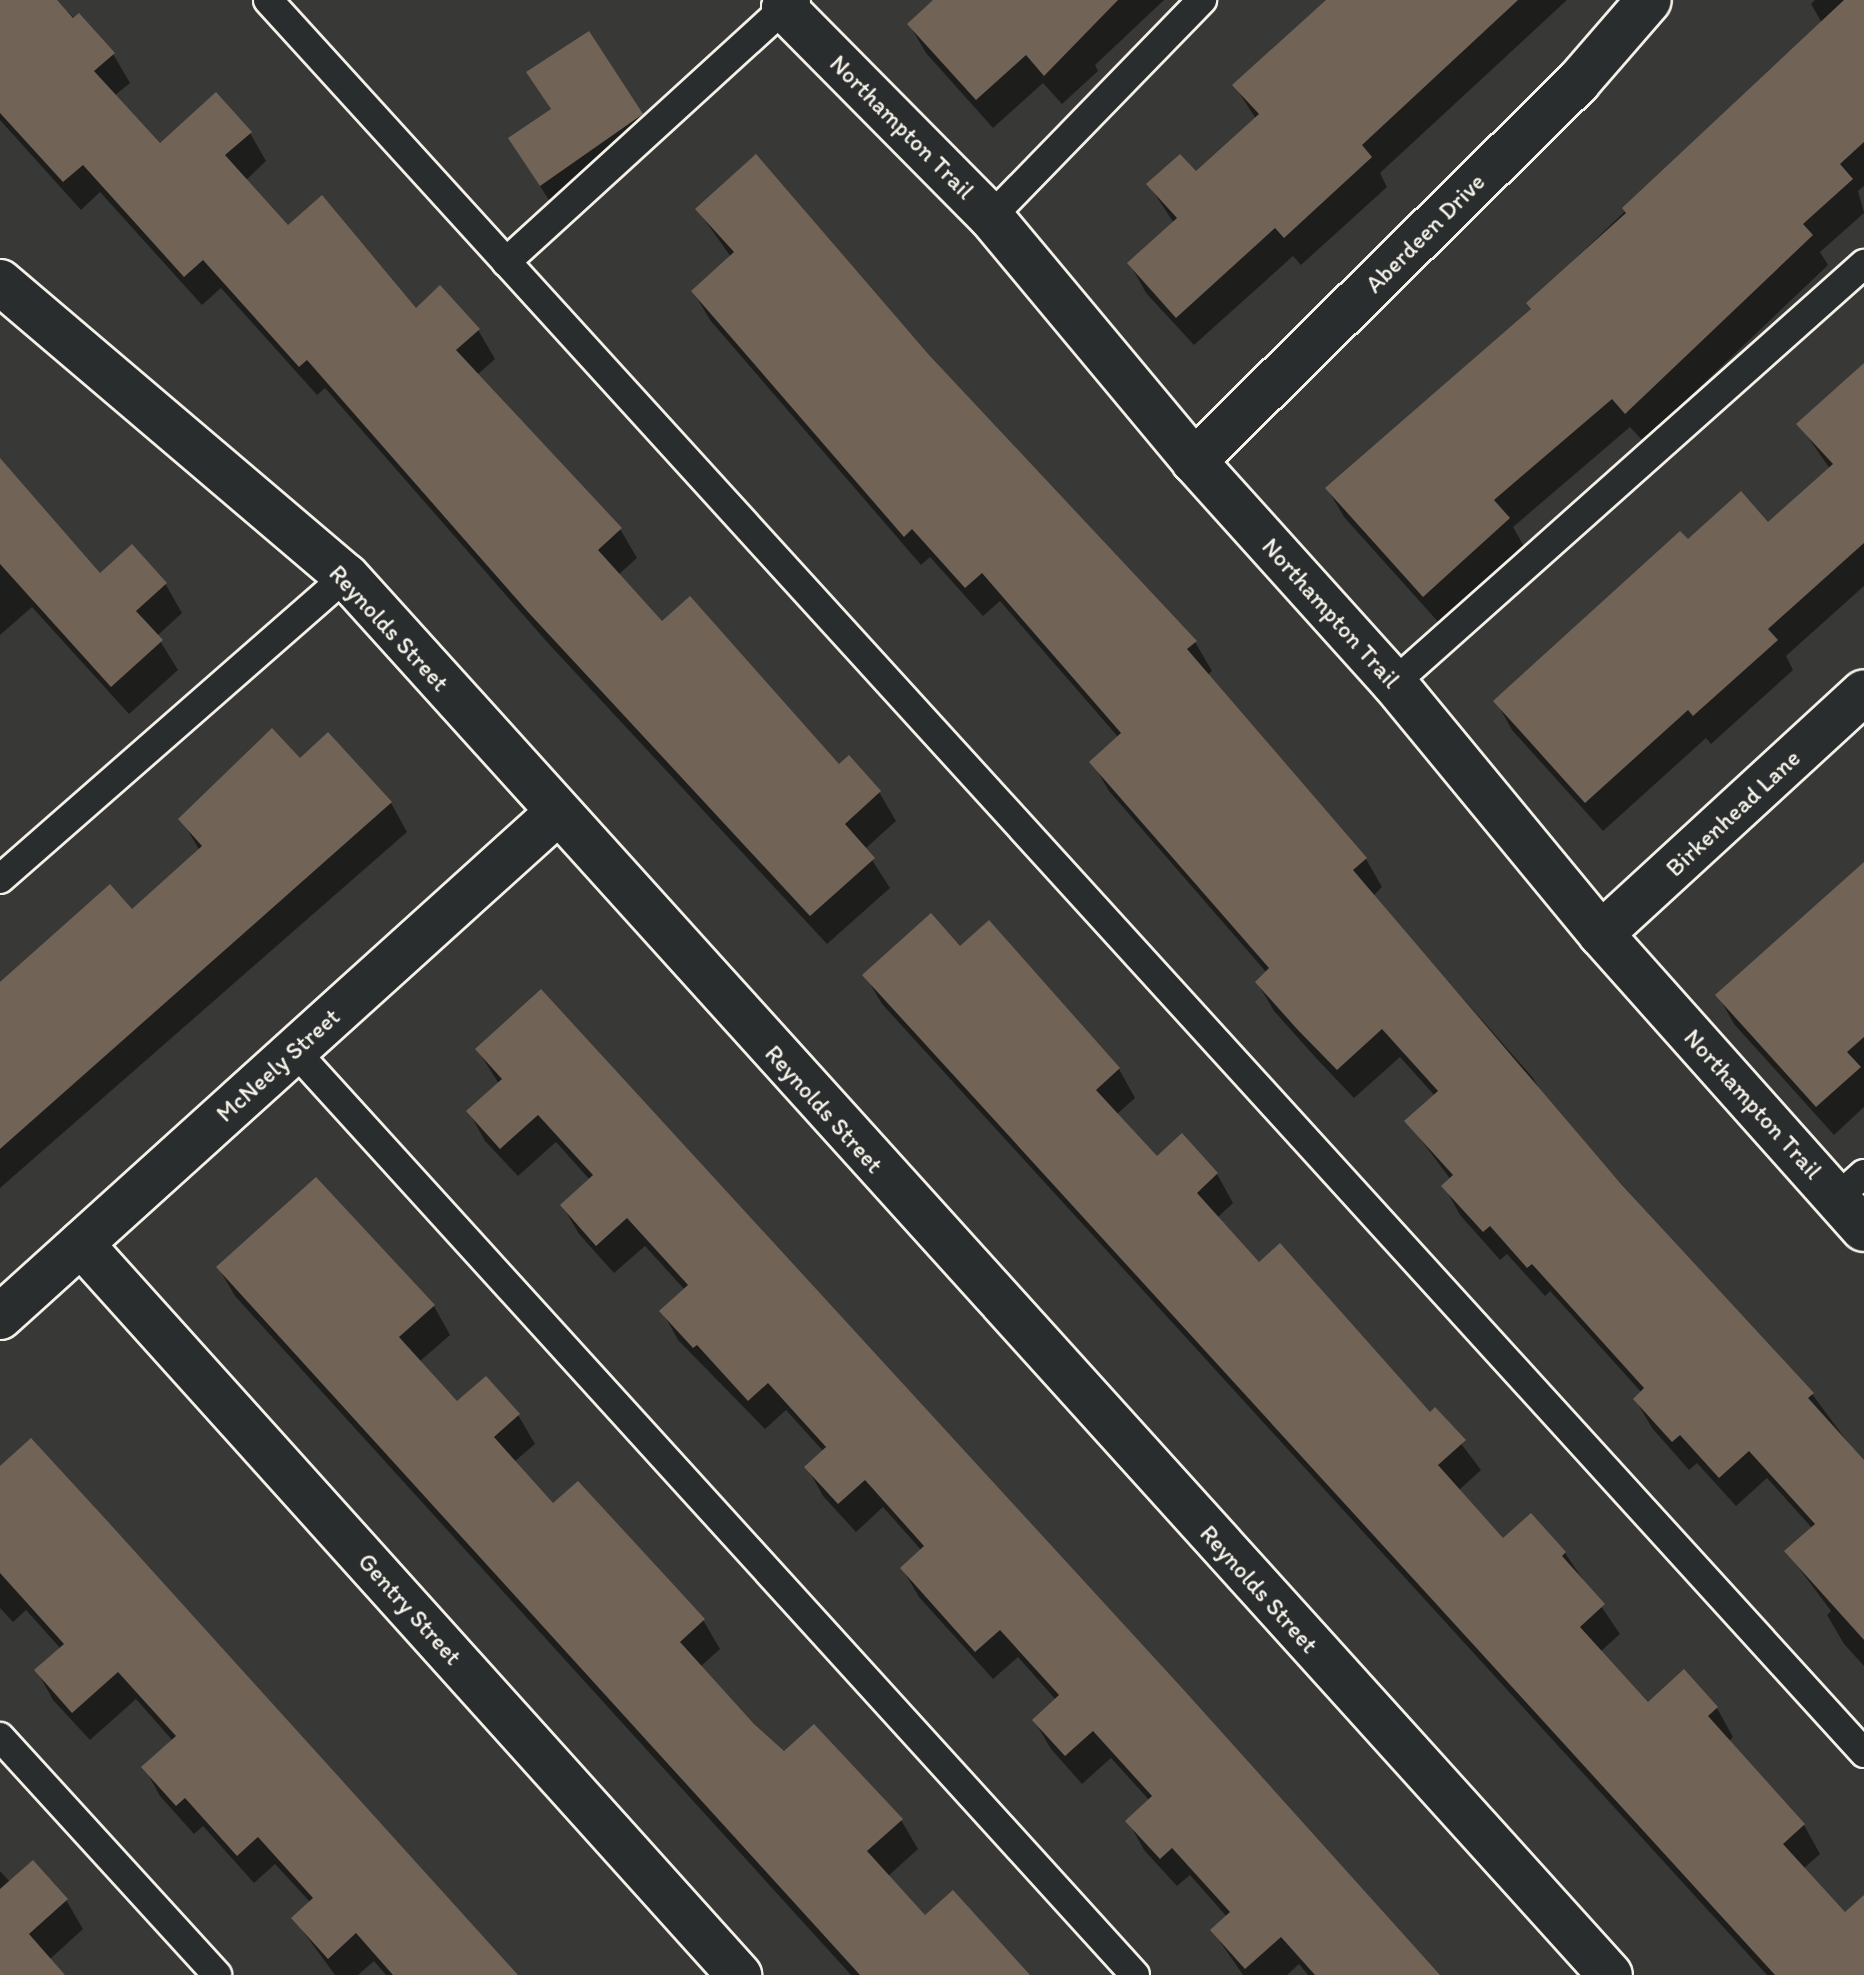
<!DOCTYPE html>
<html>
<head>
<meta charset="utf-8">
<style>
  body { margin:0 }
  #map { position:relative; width:1864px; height:1975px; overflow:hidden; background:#383836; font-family:Itim,sans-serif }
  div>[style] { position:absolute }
  .shadow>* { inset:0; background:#0007 }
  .building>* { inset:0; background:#716457 }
  .roads { filter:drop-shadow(2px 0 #f4f1e8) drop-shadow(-2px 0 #f4f1e8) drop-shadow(0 2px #f4f1e8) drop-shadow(0 -2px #f4f1e8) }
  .lane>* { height:28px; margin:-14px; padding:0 14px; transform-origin:14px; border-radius:14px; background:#2a2d2e }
  .street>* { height:44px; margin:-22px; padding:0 22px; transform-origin:22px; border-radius:22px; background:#2a2d2e }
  span { translate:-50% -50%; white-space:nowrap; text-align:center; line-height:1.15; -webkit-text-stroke:8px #2a2d2e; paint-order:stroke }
  .street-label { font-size:24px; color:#f4f1e8 }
</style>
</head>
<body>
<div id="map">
  <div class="shadow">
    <div style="clip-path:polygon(0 0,55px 0,113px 54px,130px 83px,114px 96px,159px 146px,250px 133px,266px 161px,245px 181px,288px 228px,416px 311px,478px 330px,495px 359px,477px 375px,620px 529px,637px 558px,618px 575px,662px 624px,839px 767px,879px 792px,896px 821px,865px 849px,890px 888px,827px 944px,547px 642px,325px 388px,317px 395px,221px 288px,202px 305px,100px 192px,81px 210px,0 120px)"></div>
    <div style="clip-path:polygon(936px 0,1164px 0,1095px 65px,1098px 71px,1062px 104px,1043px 83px,993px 128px,926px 53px,909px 24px)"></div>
    <div style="clip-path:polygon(1329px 0,1567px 0,1380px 173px,1387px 187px,1301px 265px,1293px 256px,1194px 345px,1146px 293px,1130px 264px,1174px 223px,1149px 185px,1196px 174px,1256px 119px,1235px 86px)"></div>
    <div style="clip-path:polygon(1815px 0,1864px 0,1864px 186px,1858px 191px,1864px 213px,1820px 252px,1828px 265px,1643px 441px,1630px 427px,1513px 527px,1525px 548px,1440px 624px,1344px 517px,1327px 488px,1532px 311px,1528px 304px,1822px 23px,1811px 4px)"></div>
    <div style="clip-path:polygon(529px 73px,642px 115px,658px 143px,558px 214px,510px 139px,552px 111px)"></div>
    <div style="clip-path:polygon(697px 209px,928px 356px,1195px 642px,1212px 671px,1207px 675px,1366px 859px,1382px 887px,1373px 896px,1533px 1078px,1547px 1102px,1812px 1394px,1864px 1464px,1864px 1666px,1844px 1644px,1827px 1615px,1831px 1611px,1787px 1552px,1813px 1529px,1767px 1478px,1736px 1506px,1697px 1463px,1689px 1470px,1652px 1428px,1635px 1399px,1642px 1393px,1550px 1291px,1545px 1296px,1507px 1254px,1500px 1260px,1460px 1215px,1444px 1186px,1451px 1180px,1407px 1121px,1435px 1096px,1400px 1057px,1354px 1098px,1316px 1058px,1274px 1011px,1257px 982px,1267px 973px,1109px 791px,1092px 762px,1119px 738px,1000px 601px,983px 616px,930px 557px,921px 565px,710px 320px,693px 291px,731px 257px)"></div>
    <div style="clip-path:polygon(1864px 363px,1864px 586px,1786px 656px,1793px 670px,1711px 744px,1706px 738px,1603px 831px,1512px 730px,1496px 701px,1687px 542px,1768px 525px,1830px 469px,1799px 424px)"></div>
    <div style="clip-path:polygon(0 479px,100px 576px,132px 547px,166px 585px,182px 613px,157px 636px,178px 670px,129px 714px,32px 607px,0 635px)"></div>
    <div style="clip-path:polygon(328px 735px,391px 803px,407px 832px,0 1188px,0 1028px,200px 851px,181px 819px,300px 761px)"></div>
    <div style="clip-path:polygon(1864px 865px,1864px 1107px,1834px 1135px,1734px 1024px,1718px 995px)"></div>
    <div style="clip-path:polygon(960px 948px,1119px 1069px,1135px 1098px,1116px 1115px,1157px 1158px,1181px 1136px,1217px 1174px,1233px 1203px,1217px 1218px,1259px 1265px,1430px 1414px,1435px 1409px,1481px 1470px,1458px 1491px,1503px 1541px,1531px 1516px,1565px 1553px,1620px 1634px,1600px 1652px,1648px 1705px,1684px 1672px,1717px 1708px,1733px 1737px,1729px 1741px,1804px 1825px,1820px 1854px,1803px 1869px,1845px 1915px,1864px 1898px,1864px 1975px,1767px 1975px,882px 1004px,865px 975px)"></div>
    <div style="clip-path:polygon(477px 1049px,1439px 1975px,1308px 1975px,1299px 1964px,1287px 1975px,1243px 1975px,1212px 1930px,1227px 1917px,1190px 1875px,1177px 1886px,1144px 1850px,1128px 1821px,1150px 1801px,1111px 1758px,1082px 1784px,1051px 1749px,1034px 1720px,1056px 1700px,1018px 1657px,993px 1679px,919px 1597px,902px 1568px,922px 1551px,883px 1507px,856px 1532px,823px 1496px,807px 1467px,824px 1452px,786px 1410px,765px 1429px,678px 1340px,662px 1311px,685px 1290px,645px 1246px,614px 1273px,579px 1234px,562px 1205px,590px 1180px,556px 1142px,518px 1176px,485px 1141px,469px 1112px,499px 1084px)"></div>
    <div style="clip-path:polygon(218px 1267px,434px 1306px,450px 1335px,419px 1362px,457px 1404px,518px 1415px,535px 1444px,514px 1462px,553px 1506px,703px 1620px,720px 1649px,700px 1667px,753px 1725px,784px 1754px,901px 1820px,918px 1849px,887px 1877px,925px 1918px,1027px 1975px,851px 1975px,235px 1296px)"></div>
    <div style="clip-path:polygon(0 1469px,517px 1975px,386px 1975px,374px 1961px,358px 1975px,335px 1975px,294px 1919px,311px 1903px,275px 1864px,254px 1883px,203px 1826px,194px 1834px,160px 1796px,144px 1767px,173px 1741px,136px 1699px,90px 1740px,53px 1700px,37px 1671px,61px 1649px,26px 1610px,13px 1622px,0 1608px)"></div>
    <div style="clip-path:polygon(0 1871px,11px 1883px,66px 1900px,83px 1929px,49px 1960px,63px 1975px,0 1975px)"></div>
  </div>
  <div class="building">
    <div style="clip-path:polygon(0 0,57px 0,73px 18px,79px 13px,115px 53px,94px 71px,160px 143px,216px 92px,252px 132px,225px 155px,288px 225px,322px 195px,416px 308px,440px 285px,480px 329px,456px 350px,622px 528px,598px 550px,662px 621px,690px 596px,839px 764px,849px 755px,881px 791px,845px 824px,875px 858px,810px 916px,528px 612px,307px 360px,299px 367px,203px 260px,184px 277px,83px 165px,63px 182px,0 113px)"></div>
    <div style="clip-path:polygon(933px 0,1118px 0,1044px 76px,1026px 55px,976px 100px,907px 24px)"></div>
    <div style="clip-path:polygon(1326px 0,1518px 0,1362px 145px,1372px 157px,1284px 238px,1275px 228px,1176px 318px,1127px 263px,1177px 218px,1146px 184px,1180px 154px,1196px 171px,1259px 114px,1232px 85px)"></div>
    <div style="clip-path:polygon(1844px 0,1864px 0,1864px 142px,1840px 164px,1853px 179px,1803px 224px,1813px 235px,1625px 414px,1612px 399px,1494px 500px,1510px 518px,1423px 597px,1325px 488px,1531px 309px,1526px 303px,1626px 213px,1622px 208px)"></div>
    <div style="clip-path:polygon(589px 31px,643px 114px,540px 186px,508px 138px,551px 109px,526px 72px)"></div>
    <div style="clip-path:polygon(756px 154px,929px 355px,1197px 641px,1187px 649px,1367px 858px,1353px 870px,1621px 1184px,1814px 1393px,1808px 1398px,1864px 1460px,1864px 1640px,1784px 1551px,1815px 1524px,1749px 1451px,1719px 1478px,1680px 1435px,1672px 1442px,1633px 1399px,1644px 1388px,1532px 1264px,1527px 1268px,1490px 1226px,1483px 1232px,1441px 1186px,1453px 1175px,1404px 1121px,1438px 1091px,1382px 1029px,1337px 1070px,1297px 1029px,1255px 982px,1269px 968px,1089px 762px,1121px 733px,982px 573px,965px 588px,912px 529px,904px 537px,691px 291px,734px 252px,695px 209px)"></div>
    <div style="clip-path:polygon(1864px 363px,1864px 543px,1768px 629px,1778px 640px,1693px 716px,1688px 710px,1585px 803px,1493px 701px,1680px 531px,1688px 539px,1741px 491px,1768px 522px,1833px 464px,1796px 424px)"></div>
    <div style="clip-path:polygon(0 458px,100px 573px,132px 544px,167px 583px,136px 611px,163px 640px,111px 687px,0 564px)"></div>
    <div style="clip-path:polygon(272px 728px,300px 758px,328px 732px,392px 802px,0 1149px,0 982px,110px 884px,132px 909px,202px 846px,178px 819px)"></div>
    <div style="clip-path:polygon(1864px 862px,1864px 1037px,1847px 1052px,1861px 1067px,1816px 1107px,1715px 995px)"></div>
    <div style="clip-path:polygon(931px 913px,960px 946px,989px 920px,1120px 1068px,1096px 1090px,1157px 1156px,1182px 1133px,1218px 1173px,1197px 1193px,1259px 1262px,1280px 1243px,1430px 1412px,1435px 1407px,1466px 1440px,1438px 1465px,1503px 1538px,1531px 1513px,1566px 1552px,1562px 1556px,1605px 1604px,1580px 1627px,1648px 1702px,1684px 1669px,1718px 1707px,1708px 1716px,1805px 1824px,1783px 1844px,1845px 1912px,1864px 1895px,1864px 1975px,1775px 1975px,862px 975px)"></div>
    <div style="clip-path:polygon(541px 989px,1182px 1688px,1440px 1975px,1315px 1975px,1281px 1937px,1245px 1969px,1210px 1930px,1230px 1912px,1172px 1848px,1160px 1859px,1125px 1821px,1152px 1796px,1093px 1731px,1065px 1756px,1032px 1720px,1059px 1695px,1000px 1630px,975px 1652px,900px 1568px,924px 1546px,865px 1480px,838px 1504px,804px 1467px,826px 1447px,768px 1383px,748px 1401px,697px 1345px,693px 1348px,659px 1311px,688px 1285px,627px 1218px,596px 1246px,560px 1205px,593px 1175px,538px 1115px,500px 1149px,466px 1111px,502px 1079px,475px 1049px)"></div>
    <div style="clip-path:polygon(316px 1177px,435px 1305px,399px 1337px,457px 1401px,486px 1376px,520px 1414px,494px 1437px,553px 1503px,578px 1481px,672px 1583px,705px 1619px,680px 1642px,754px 1724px,784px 1751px,814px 1724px,903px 1819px,867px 1851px,925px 1915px,953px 1890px,1030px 1975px,860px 1975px,216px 1267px)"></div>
    <div style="clip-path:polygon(31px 1438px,110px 1524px,518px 1975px,393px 1975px,356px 1933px,328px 1959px,291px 1918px,313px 1898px,258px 1837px,237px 1856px,185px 1798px,176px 1806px,141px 1767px,176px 1736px,118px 1672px,72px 1713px,34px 1670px,64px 1644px,0 1573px,0 1466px)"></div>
    <div style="clip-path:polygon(33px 1860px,68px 1899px,29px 1934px,65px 1975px,0 1975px,0 1889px)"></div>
  </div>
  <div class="roads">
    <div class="lane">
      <div style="left:268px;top:0;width:2371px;rotate:47.68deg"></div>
      <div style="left:991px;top:217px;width:303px;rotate:-45.8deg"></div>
      <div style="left:506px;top:262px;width:377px;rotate:-42.4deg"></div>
      <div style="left:1394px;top:683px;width:630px;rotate:-41.72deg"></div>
      <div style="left:0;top:879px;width:460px;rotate:-41.2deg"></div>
      <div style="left:294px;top:1050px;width:1250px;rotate:47.72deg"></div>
      <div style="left:1837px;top:1198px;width:36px;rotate:-42deg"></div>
      <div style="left:0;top:1737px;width:322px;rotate:47.6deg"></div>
    </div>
    <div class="street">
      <div style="left:788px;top:0;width:9px;rotate:117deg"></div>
      <div style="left:784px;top:8px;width:294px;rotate:45.3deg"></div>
      <div style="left:991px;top:217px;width:317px;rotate:50.2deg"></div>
      <div style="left:1194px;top:461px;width:299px;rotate:48deg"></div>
      <div style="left:1394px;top:683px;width:325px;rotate:50.5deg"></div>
      <div style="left:1601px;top:934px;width:395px;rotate:48.3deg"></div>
      <div style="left:0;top:282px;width:454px;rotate:40.4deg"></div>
      <div style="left:346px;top:576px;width:1885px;rotate:47.9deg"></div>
      <div style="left:1194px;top:461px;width:540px;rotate:-44.62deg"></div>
      <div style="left:1578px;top:82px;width:108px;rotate:-49.1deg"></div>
      <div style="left:1601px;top:934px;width:357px;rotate:-42.6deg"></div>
      <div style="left:81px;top:1244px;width:984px;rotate:48.01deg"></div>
      <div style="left:0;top:1317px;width:750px;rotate:-42.13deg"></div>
    </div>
  </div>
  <div class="street-label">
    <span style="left:902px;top:127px;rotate:45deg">Northampton Trail</span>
    <span style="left:1425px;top:233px;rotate:-45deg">Aberdeen Drive</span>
    <span style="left:1331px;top:613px;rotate:48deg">Northampton Trail</span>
    <span style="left:389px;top:628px;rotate:47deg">Reynolds Street</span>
    <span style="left:1733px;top:813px;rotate:-43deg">Birkenhead Lane</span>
    <span style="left:278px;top:1065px;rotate:-42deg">McNeely Street</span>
    <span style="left:1753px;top:1104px;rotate:48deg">Northampton Trail</span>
    <span style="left:824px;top:1109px;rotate:48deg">Reynolds Street</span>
    <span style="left:1259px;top:1589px;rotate:48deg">Reynolds Street</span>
    <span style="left:410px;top:1609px;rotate:48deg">Gentry Street</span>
  </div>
</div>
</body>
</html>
